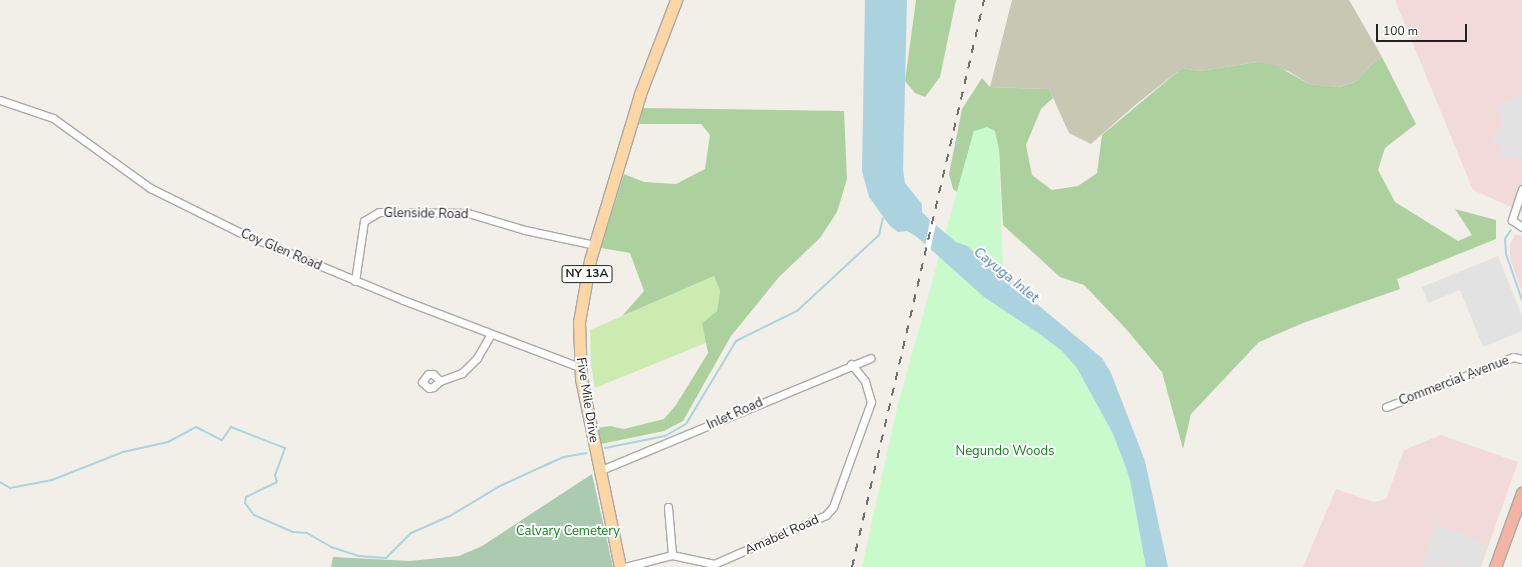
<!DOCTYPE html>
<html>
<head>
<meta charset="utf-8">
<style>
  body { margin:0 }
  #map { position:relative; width:1522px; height:567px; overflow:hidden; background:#f2efe9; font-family:"Nunito Sans",sans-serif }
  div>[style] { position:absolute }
  .commercial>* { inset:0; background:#f2dad9 }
  .construction>* { inset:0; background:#c7c7b4 }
  .grass>* { inset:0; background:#cdebb0 }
  .forest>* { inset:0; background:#add19e }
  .cemetery>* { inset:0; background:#aacbaf }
  .park>* { inset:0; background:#c8facc }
  .parking>* { inset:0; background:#e2e2e2 }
  .water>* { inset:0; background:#aad3df }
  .pier>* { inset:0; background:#fff }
  .stream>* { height:2px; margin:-1px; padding:0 1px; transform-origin:1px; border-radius:1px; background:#aad3df }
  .roads { filter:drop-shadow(1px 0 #a9a9a9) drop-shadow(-1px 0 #a9a9a9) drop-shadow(0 1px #a9a9a9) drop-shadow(0 -1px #a9a9a9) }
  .minor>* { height:7px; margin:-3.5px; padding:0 3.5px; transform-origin:3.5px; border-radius:3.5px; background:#fff }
  .primary>* { height:11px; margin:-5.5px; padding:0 5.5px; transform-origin:5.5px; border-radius:5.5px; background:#fcd6a4 }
  .trunk>* { height:11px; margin:-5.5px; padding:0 5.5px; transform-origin:5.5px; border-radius:5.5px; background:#f2b4a3 }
  .rail>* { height:2px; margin-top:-1px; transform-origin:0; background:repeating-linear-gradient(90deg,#707070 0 8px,transparent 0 16px) }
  span { translate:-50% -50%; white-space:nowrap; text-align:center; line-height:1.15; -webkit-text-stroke:4px #fff; paint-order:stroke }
  .shield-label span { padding:1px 3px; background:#fff; border:1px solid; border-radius:3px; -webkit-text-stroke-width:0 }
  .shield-label { font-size:12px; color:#222; font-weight:700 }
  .street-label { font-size:13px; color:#222 }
  .park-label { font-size:13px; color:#0c8416 }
  .water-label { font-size:14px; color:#4a7aab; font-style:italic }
  .scale { position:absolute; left:1376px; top:24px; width:91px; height:18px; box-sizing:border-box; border:2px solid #222; border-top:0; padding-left:5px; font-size:12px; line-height:14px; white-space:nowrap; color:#222; -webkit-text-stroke:3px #fff; paint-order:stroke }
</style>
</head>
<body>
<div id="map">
  <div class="commercial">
    <div style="clip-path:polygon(1395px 0,1522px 0,1522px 212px,1473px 190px)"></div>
    <div style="clip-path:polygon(1515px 234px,1522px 236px,1522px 293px,1510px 258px,1510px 245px)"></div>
    <div style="clip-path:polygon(1441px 435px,1518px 462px,1481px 567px,1303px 567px,1336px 489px,1373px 502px,1386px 499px,1404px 450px)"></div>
  </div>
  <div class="construction">
    <div style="clip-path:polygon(1012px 0,1349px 0,1382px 57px,1373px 63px,1355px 82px,1337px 87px,1309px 84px,1288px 71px,1257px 62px,1200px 71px,1182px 68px,1134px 106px,1091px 144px,1069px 133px,1049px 89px,990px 87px)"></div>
  </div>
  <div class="grass">
    <div style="clip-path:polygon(714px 276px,720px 291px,717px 311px,702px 323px,708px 342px,595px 388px,591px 364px,590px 330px)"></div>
  </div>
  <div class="forest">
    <div style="clip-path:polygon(916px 0,956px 0,940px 77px,925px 97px,915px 93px,905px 81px)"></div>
    <div style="clip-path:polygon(1382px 57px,1416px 124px,1385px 148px,1378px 170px,1395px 202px,1458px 241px,1472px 235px,1455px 209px,1496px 220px,1496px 239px,1397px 279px,1400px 289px,1303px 323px,1259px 342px,1191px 414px,1183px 449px,1162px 372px,1127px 330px,1084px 285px,1060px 277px,1003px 225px,999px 149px,974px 131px,957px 192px,953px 189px,949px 174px,962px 109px,982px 78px,990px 87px,1049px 89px,1053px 98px,1041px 109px,1026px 145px,1032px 175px,1052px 190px,1078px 186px,1097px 173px,1102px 135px,1182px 68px,1200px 71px,1257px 62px,1277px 66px,1309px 84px,1338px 87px,1355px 82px,1373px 63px)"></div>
    <div style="clip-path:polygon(643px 108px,844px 111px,847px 179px,837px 212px,820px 238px,779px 277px,731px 336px,683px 421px,664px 431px,601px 444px,597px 428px,610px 426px,624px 429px,664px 419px,676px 405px,708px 353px,702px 323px,717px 311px,720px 291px,714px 276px,622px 316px,644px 291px,630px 253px,601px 248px,624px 174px,644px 182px,676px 184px,705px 169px,710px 135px,701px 124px,639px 124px)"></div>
  </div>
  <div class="cemetery">
    <div style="clip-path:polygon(592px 474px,613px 567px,331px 567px,333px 557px,410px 561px,459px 556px,482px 546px)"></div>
  </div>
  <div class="park">
    <div style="clip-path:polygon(987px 127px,995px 131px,999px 149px,1004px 295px,1061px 337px,1107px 395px,1158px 567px,862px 567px,897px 408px,974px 131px)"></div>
  </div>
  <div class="parking">
    <div style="clip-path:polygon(1522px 94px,1522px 155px,1514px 159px,1512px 155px,1510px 159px,1498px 153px,1502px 152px,1498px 143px,1494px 144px,1492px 135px,1497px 135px,1495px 131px,1503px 127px,1496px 106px)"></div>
    <div style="clip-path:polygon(1498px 256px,1522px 316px,1522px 331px,1483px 347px,1460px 290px,1428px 303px,1422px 287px)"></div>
    <div style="clip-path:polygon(1436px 524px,1477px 539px,1488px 547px,1480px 567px,1421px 566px)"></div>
  </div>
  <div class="water">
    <div style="clip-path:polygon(865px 0,907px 0,903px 170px,905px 183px,922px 204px,922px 212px,930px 220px,956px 242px,967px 246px,1102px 358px,1111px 373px,1145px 461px,1168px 567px,1146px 567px,1130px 480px,1124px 462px,1112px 432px,1077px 368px,1062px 351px,1041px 335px,984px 297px,917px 237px,907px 231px,898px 232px,890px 226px,869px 197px,862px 171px)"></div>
  </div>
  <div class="pier">
    <div style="clip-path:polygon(930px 220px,936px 224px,930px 251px,925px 247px)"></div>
  </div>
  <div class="stream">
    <div style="left:1511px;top:230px;width:11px;rotate:124deg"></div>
    <div style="left:1505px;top:239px;width:15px;rotate:86deg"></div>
    <div style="left:1506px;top:254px;width:49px;rotate:70.8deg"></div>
    <div style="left:605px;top:448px;width:61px;rotate:-11.3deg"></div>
    <div style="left:665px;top:436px;width:24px;rotate:-30deg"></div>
    <div style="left:686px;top:424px;width:97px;rotate:-58.9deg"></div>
    <div style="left:736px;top:341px;width:68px;rotate:-26.2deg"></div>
    <div style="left:797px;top:311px;width:112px;rotate:-42.8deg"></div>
    <div style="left:879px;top:235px;width:17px;rotate:-77deg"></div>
    <div style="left:0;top:482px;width:12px;rotate:31deg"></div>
    <div style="left:10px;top:488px;width:43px;rotate:-10.8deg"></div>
    <div style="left:52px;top:480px;width:76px;rotate:-21.5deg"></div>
    <div style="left:123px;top:452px;width:46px;rotate:-12.5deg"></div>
    <div style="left:168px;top:442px;width:32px;rotate:-28deg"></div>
    <div style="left:196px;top:427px;width:29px;rotate:27deg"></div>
    <div style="left:222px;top:440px;width:16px;rotate:-55deg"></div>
    <div style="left:231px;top:427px;width:58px;rotate:21.3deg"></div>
    <div style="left:285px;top:448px;width:29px;rotate:110deg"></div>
    <div style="left:275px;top:475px;width:7px;rotate:74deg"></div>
    <div style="left:277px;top:482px;width:34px;rotate:154deg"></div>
    <div style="left:246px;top:497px;width:6px;rotate:99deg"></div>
    <div style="left:245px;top:503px;width:15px;rotate:53deg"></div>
    <div style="left:254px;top:515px;width:43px;rotate:23.6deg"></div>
    <div style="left:293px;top:532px;width:14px;rotate:4deg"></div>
    <div style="left:307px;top:533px;width:28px;rotate:30deg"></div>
    <div style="left:331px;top:547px;width:28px;rotate:18deg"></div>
    <div style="left:358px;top:556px;width:28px;rotate:4deg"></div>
    <div style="left:386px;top:558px;width:35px;rotate:-45deg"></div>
    <div style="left:411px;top:533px;width:43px;rotate:-23.6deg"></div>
    <div style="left:450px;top:516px;width:56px;rotate:-31.1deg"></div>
    <div style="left:498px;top:487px;width:45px;rotate:-24.9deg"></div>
    <div style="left:539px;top:468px;width:27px;rotate:-24deg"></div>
    <div style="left:564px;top:457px;width:23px;rotate:-10deg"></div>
  </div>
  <div class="roads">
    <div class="minor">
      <div style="left:0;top:100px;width:56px;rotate:18.8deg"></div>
      <div style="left:53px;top:118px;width:120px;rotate:35.8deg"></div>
      <div style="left:150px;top:188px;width:99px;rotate:26.3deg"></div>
      <div style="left:239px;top:232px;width:178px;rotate:22.5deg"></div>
      <div style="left:403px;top:300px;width:188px;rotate:20.8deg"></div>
      <div style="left:1522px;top:189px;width:33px;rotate:108deg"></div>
      <div style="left:1512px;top:220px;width:12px;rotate:35deg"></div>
      <div style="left:355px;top:281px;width:61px;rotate:-81.5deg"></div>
      <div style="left:364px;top:221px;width:17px;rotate:-31deg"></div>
      <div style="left:379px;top:212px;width:89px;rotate:0.6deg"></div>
      <div style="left:468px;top:213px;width:59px;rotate:16.6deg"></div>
      <div style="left:525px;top:230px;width:72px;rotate:12.1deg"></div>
      <div style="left:440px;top:381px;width:10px;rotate:-135deg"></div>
      <div style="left:433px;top:374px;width:5px;rotate:180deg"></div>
      <div style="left:428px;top:374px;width:10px;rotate:127deg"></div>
      <div style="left:422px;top:382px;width:9px;rotate:41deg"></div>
      <div style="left:429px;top:388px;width:4px;rotate:-14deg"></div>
      <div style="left:433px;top:387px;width:9px;rotate:-41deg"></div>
      <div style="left:440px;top:381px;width:23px;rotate:-20deg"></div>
      <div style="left:462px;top:373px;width:21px;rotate:-45deg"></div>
      <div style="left:477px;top:358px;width:28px;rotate:-60deg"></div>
      <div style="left:1386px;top:407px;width:136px;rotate:-21.5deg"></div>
      <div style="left:1513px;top:357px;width:9px;rotate:13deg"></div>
      <div style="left:599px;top:471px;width:294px;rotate:-22.6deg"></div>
      <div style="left:668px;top:507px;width:48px;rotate:85.2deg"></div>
      <div style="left:625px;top:567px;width:49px;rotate:-14.3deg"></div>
      <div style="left:672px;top:555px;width:43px;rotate:12.1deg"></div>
      <div style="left:714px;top:564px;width:122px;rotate:-23.6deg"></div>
      <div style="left:826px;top:515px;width:11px;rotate:-49deg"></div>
      <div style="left:833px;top:507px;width:112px;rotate:-70.1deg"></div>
      <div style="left:871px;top:402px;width:22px;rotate:-106deg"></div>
      <div style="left:865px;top:381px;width:22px;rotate:-129deg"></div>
    </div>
    <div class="primary">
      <div style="left:620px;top:567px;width:192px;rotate:-101.7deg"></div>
      <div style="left:581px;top:379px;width:57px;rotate:-92deg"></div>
      <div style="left:579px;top:322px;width:63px;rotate:-79.9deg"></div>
      <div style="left:590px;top:260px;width:173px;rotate:-73.2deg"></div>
      <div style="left:640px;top:94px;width:101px;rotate:-69deg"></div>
    </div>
    <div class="trunk">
      <div style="left:1495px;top:567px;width:79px;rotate:-70deg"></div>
    </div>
  </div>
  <div class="rail">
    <div style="left:852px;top:567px;width:582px;rotate:-76.89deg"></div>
  </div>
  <div class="shield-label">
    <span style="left:587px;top:274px">NY 13A</span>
  </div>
  <div class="street-label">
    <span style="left:426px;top:214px;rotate:1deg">Glenside Road</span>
    <span style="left:281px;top:250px;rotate:23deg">Coy Glen Road</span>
    <span style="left:1454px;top:381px;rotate:-21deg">Commercial Avenue</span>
    <span style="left:587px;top:400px;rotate:81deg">Five Mile Drive</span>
    <span style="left:735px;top:414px;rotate:-24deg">Inlet Road</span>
    <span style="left:782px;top:535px;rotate:-24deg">Amabel Road</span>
  </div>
  <div class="park-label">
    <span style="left:1005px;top:451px">Negundo Woods</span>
    <span style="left:568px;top:531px">Calvary Cemetery</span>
  </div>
  <div class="water-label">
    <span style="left:1006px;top:275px;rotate:39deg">Cayuga Inlet</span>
  </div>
  <div class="scale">100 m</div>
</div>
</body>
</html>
